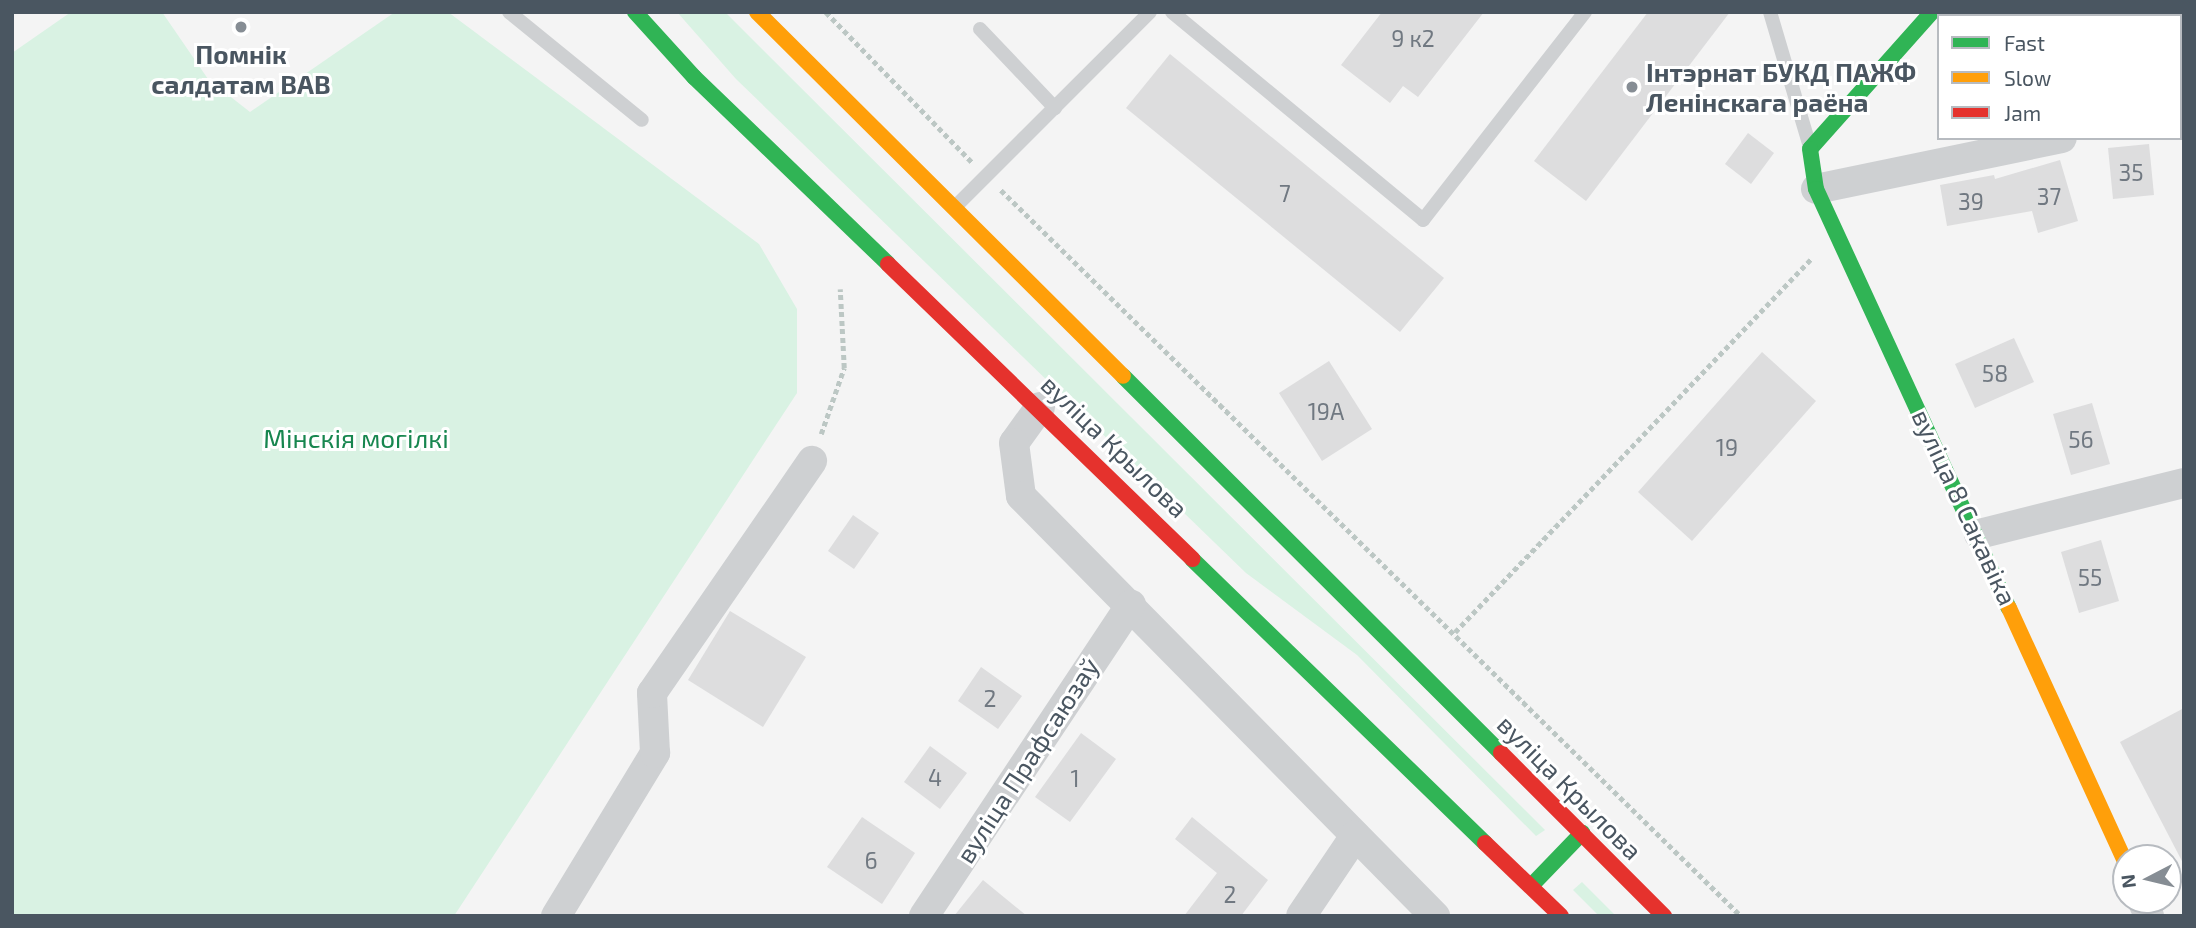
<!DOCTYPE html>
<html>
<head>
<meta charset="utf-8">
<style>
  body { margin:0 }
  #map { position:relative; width:2196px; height:928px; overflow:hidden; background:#f4f4f4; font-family:"Exo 2",sans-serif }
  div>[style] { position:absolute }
  .green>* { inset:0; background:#d9f2e3 }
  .building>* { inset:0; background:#ddddde }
  .path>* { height:4.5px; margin-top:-2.25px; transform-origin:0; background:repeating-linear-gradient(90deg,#bcc7c4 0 5px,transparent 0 8.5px) }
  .lane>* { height:14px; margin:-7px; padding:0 7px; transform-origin:7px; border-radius:7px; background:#ced0d2 }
  .street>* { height:30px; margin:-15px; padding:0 15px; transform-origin:15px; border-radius:15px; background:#ced0d2 }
  .fast>* { height:16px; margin:-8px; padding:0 8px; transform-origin:8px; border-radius:8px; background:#30b455 }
  .slow>* { height:16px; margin:-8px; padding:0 8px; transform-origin:8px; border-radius:8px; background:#ff9f0a }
  .jam>* { height:16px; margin:-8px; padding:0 8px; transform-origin:8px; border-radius:8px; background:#e5322d }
  .dots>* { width:19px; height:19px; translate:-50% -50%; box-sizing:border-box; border:4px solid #fff; border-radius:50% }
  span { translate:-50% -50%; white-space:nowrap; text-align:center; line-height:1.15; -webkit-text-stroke:6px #fff; paint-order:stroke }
  .number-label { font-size:23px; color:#707881 }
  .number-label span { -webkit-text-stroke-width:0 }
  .poi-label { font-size:26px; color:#4a5661; font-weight:700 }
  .left { translate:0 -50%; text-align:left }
  .park-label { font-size:26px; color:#17864f }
  .street-label { font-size:26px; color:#4a5661 }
  .frame { position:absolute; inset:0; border:14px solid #4a5661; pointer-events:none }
  .legend { position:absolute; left:1937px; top:14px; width:245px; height:126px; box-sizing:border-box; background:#fff; border:2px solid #b7bbc0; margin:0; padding:9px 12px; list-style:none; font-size:21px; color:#4a5661 }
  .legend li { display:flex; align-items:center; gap:14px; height:35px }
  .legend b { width:35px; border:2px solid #b7bbc0 }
  .north { position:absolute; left:2112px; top:844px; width:70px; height:70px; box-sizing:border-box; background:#fff; border:2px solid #b7bbc0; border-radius:50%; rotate:263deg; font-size:19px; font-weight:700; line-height:28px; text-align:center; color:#4a5661 }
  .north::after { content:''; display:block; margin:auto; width:24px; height:32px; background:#868d94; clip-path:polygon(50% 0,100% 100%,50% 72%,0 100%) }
</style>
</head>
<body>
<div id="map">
  <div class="green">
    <div style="clip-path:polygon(71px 12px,162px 12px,208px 79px,250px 112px,395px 12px,448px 12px,759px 244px,797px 309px,797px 393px,454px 916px,12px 916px,12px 53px)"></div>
    <div style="clip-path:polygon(677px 12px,725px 12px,1545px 830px,1536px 836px,1357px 655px,1246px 573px,736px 79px)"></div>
    <div style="clip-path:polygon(1582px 882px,1616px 916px,1599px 916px,1573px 890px)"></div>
  </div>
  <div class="building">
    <div style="clip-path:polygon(1382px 12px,1484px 12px,1418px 97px,1403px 86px,1390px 103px,1341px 65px)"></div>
    <div style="clip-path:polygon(1648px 12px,1730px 12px,1586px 201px,1534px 161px)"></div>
    <div style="clip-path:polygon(1170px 54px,1444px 278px,1400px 332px,1126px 108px)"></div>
    <div style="clip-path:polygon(1748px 133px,1774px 153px,1751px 184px,1725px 164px)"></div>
    <div style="clip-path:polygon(2149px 144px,2154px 195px,2113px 199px,2108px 148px)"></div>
    <div style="clip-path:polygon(2060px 160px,2078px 221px,2038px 233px,2032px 211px,1947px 226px,1940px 185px,1994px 175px,1995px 179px)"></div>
    <div style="clip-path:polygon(2014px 338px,2034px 382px,1975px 408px,1955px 364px)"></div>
    <div style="clip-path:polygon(1762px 352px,1816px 401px,1692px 541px,1638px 492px)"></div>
    <div style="clip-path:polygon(1329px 361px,1372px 429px,1322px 461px,1279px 393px)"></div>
    <div style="clip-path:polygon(2092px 403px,2110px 464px,2071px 475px,2053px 414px)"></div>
    <div style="clip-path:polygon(853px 515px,879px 533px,854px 569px,828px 551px)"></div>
    <div style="clip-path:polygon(2101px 540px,2119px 601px,2079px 613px,2061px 552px)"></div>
    <div style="clip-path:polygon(730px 611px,806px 657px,763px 727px,688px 680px)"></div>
    <div style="clip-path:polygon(981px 667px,1022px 696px,998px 729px,958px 701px)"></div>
    <div style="clip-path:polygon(2184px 708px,2184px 865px,2120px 742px)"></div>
    <div style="clip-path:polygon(1081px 733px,1116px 759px,1070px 822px,1035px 797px)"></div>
    <div style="clip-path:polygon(930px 746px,967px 773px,940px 809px,904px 782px)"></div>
    <div style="clip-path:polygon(862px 817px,915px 853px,882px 904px,827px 867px)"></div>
    <div style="clip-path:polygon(1192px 817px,1268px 880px,1241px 916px,1184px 916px,1217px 873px,1175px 839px)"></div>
    <div style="clip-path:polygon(983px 880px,1027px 916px,954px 916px)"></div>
  </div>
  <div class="path">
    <div style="left:826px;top:12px;width:209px;rotate:45.8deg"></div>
    <div style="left:1001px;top:190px;width:1037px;rotate:44.45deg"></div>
    <div style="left:821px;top:434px;width:70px;rotate:-70.8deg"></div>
    <div style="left:844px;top:368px;width:79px;rotate:-92.9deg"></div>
    <div style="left:1455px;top:632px;width:516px;rotate:-46.34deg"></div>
  </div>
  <div class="lane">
    <div style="left:509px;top:12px;width:171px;rotate:39.1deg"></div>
    <div style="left:1172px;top:12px;width:326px;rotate:39.6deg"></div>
    <div style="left:1423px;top:220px;width:264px;rotate:-52.1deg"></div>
    <div style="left:1770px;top:12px;width:138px;rotate:73.5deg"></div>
    <div style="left:2177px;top:16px;width:5px;rotate:-53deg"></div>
    <div style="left:980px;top:29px;width:109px;rotate:46.5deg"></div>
    <div style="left:955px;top:207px;width:276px;rotate:-45deg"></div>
  </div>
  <div class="street">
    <div style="left:2180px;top:116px;width:4px;rotate:-14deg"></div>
    <div style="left:1816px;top:189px;width:251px;rotate:-11.7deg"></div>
    <div style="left:1040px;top:407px;width:44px;rotate:125.8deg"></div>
    <div style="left:1014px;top:443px;width:53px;rotate:82.5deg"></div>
    <div style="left:1021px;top:496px;width:590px;rotate:45.41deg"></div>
    <div style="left:1979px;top:534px;width:211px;rotate:-14deg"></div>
    <div style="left:2142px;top:900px;width:17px;rotate:66deg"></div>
    <div style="left:556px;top:916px;width:191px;rotate:-58.7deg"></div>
    <div style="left:655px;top:753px;width:60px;rotate:-92.9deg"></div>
    <div style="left:652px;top:693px;width:282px;rotate:-55.4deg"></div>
    <div style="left:924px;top:916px;width:374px;rotate:-56.4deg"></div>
    <div style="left:1301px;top:916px;width:97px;rotate:-56deg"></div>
  </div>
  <div class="fast">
    <div style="left:635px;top:12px;width:88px;rotate:47.8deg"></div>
    <div style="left:694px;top:77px;width:269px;rotate:43.9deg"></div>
    <div style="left:1932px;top:12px;width:183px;rotate:131.7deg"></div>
    <div style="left:1810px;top:149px;width:40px;rotate:81.5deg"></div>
    <div style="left:1816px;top:189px;width:461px;rotate:65.3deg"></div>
    <div style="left:1123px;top:376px;width:534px;rotate:44.92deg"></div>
    <div style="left:1192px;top:559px;width:408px;rotate:44.1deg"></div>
    <div style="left:1531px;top:886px;width:74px;rotate:-46.1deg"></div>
  </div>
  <div class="slow">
    <div style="left:757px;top:12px;width:516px;rotate:44.84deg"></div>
    <div style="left:2009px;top:608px;width:281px;rotate:65.4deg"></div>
  </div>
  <div class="jam">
    <div style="left:888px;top:264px;width:424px;rotate:44.1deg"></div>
    <div style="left:1501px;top:753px;width:231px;rotate:45deg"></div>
    <div style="left:1485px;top:843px;width:105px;rotate:43.8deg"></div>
  </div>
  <div class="dots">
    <div style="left:241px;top:27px;background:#868d94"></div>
    <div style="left:1632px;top:87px;background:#868d94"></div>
  </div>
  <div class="number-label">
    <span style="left:1413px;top:38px">9 к2</span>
    <span style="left:2131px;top:172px">35</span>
    <span style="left:1285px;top:193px">7</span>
    <span style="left:2049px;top:196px">37</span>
    <span style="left:1971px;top:201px">39</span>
    <span style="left:1995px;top:373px">58</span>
    <span style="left:1326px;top:411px">19А</span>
    <span style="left:2081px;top:439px">56</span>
    <span style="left:1727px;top:447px">19</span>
    <span style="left:2090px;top:577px">55</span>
    <span style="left:990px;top:698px">2</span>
    <span style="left:935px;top:777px">4</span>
    <span style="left:1075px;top:778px">1</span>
    <span style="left:871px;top:860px">6</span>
    <span style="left:1230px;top:894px">2</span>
  </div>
  <div class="poi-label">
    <span style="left:241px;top:69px">Помнік<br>салдатам ВАВ</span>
    <span class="left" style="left:1646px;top:87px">Інтэрнат БУКД ПАЖФ<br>Ленінскага раёна</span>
  </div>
  <div class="park-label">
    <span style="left:356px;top:438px">Мінскія могілкі</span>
  </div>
  <div class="street-label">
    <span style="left:1115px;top:446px;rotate:44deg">вуліца Крылова</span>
    <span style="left:1965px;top:507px;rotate:65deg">вуліца 8 Сакавіка</span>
    <span style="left:1027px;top:760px;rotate:-57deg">вуліца Прафсаюзаў</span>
    <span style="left:1570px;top:787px;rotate:45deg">вуліца Крылова</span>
  </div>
  <div class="frame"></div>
  <ul class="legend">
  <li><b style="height:9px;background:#30b455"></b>Fast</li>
  <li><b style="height:9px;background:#ff9f0a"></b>Slow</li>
  <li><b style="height:9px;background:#e5322d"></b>Jam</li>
  </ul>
  <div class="north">N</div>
</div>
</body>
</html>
